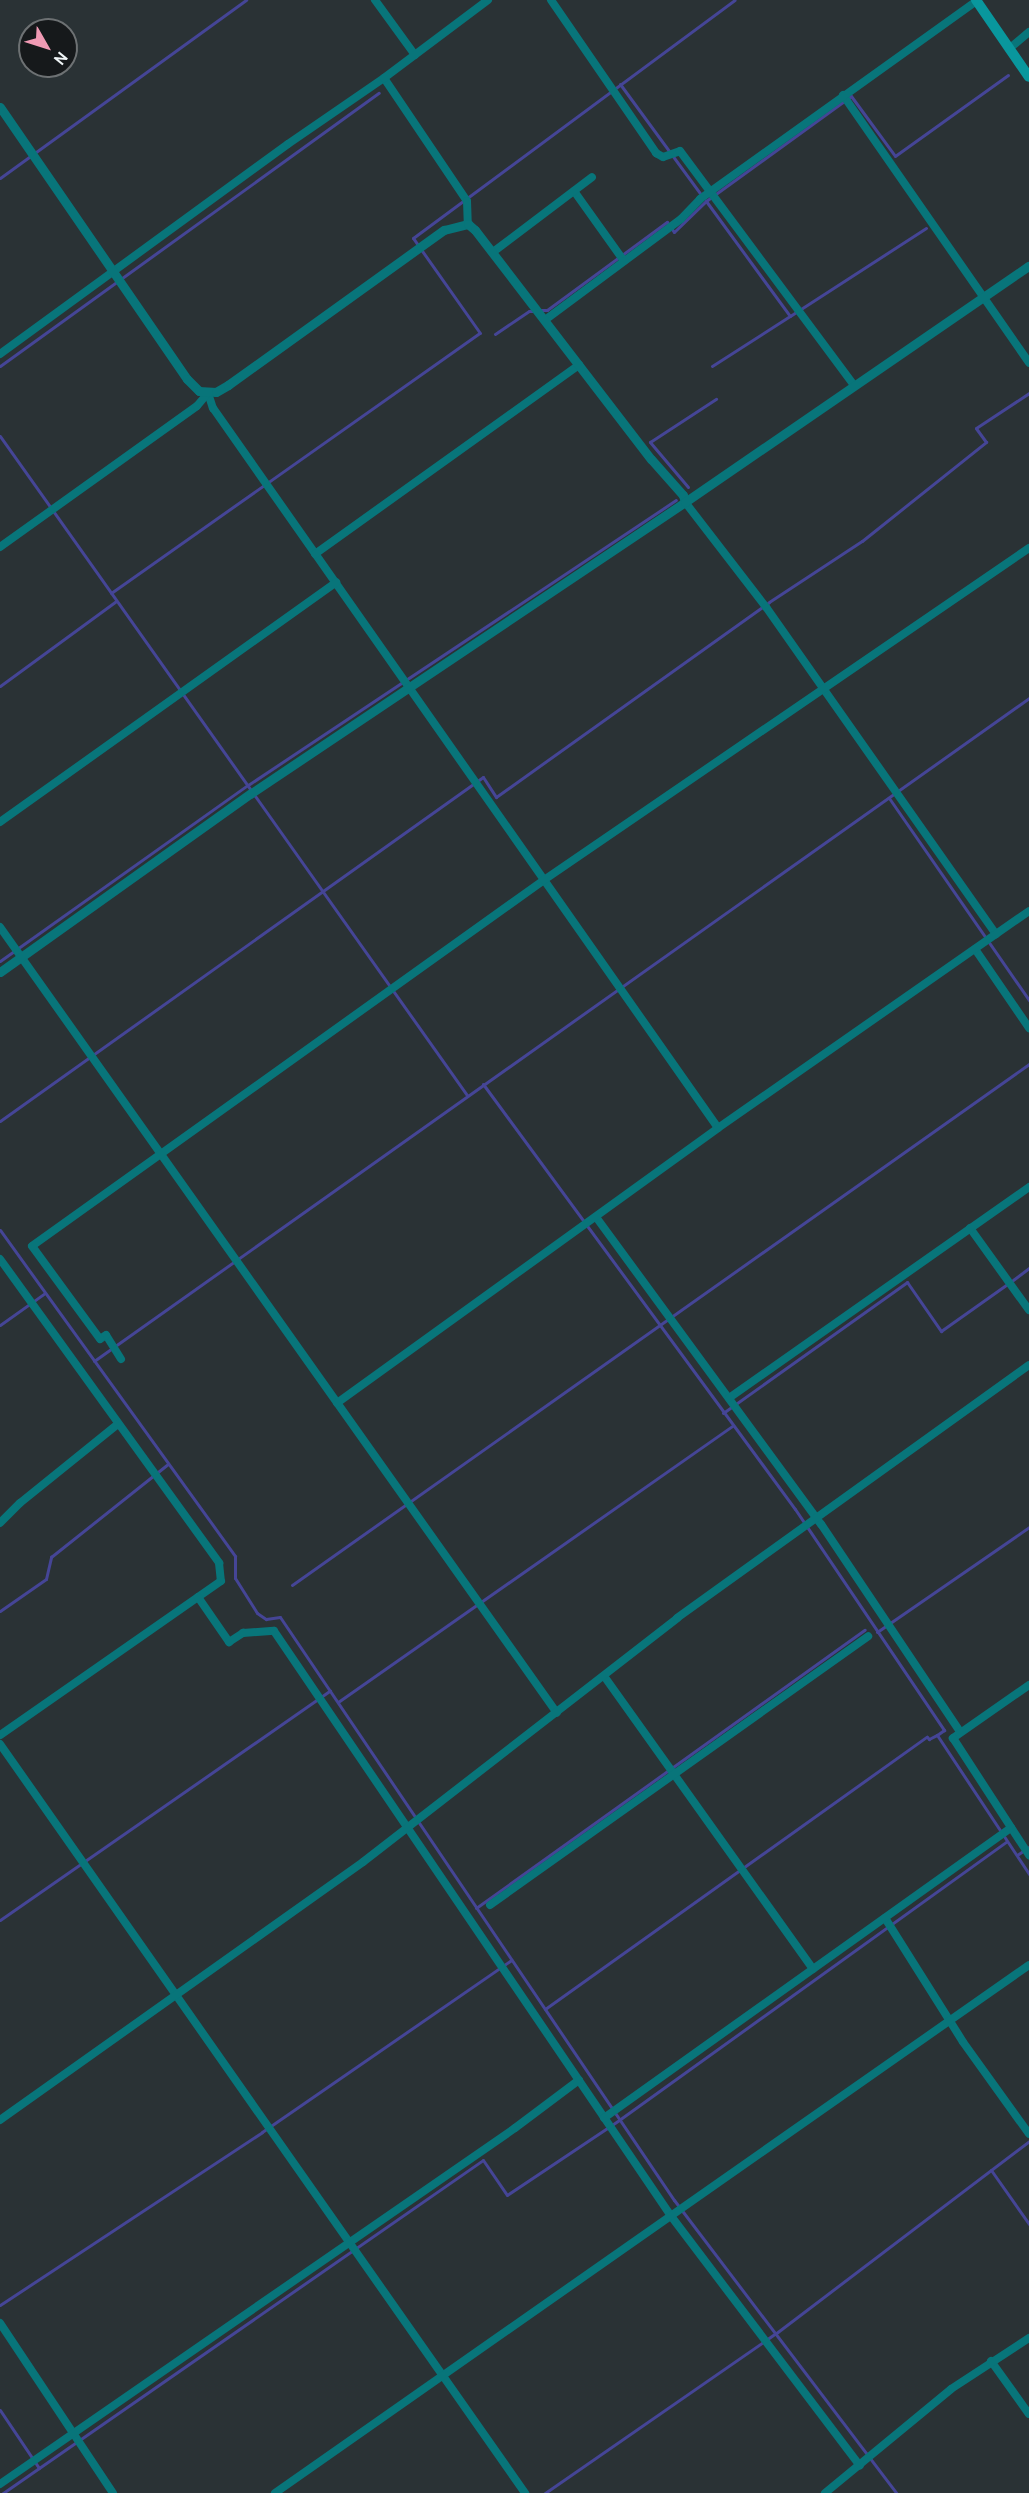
<!DOCTYPE html>
<html>
<head>
<meta charset="utf-8">
<style>
  body { margin:0 }
  #map { position:relative; width:1029px; height:2493px; overflow:hidden; background:#2a3235; font-family:Cabin,sans-serif }
  div>[style] { position:absolute }
  .stream>* { height:3px; margin:-1.5px; padding:0 1.5px; transform-origin:1.5px; border-radius:1.5px; background:#454596 }
  .minor>* { height:8px; margin:-4px; padding:0 4px; transform-origin:4px; border-radius:4px; background:#08757a }
  .tertiary>* { height:9px; margin:-4.5px; padding:0 4.5px; transform-origin:4.5px; border-radius:4.5px; background:#08757a }
  .secondary>* { height:10px; margin:-5px; padding:0 5px; transform-origin:5px; border-radius:5px; background:#09979d }
  span { translate:-50% -50%; white-space:nowrap; text-align:center; line-height:1.15; -webkit-text-stroke:4.5px #16191b; paint-order:stroke }
  .north { position:absolute; left:18px; top:18px; width:60px; height:60px; box-sizing:border-box; background:#16191b; border:2px solid #6d7173; border-radius:50%; rotate:129deg; font-size:16px; font-weight:700; line-height:24px; text-align:center; color:#f0f5f7 }
  .north::after { content:''; display:block; margin:auto; width:21px; height:27px; background:#f09ab4; clip-path:polygon(50% 0,100% 100%,50% 72%,0 100%) }
</style>
</head>
<body>
<div id="map">
  <div class="stream">
    <div style="left:620px;top:84px;width:139px;rotate:53.8deg"></div>
    <div style="left:0;top:178px;width:304px;rotate:-35.9deg"></div>
    <div style="left:706px;top:201px;width:142px;rotate:53.9deg"></div>
    <div style="left:790px;top:316px;width:162px;rotate:-32.9deg"></div>
    <div style="left:540px;top:310px;width:7px"></div>
    <div style="left:547px;top:310px;width:149px;rotate:-36.3deg"></div>
    <div style="left:667px;top:222px;width:12px;rotate:55deg"></div>
    <div style="left:674px;top:232px;width:45px;rotate:-44.1deg"></div>
    <div style="left:706px;top:201px;width:179px;rotate:-35.9deg"></div>
    <div style="left:851px;top:96px;width:74px;rotate:53.7deg"></div>
    <div style="left:895px;top:156px;width:139px;rotate:-35.6deg"></div>
    <div style="left:495px;top:334px;width:41px;rotate:-34.1deg"></div>
    <div style="left:529px;top:311px;width:5px"></div>
    <div style="left:0;top:366px;width:467px;rotate:-35.8deg"></div>
    <div style="left:712px;top:366px;width:93px;rotate:-32.7deg"></div>
    <div style="left:0;top:436px;width:808px;rotate:54.68deg"></div>
    <div style="left:688px;top:487px;width:59px;rotate:-130.2deg"></div>
    <div style="left:650px;top:442px;width:79px;rotate:-33.1deg"></div>
    <div style="left:111px;top:593px;width:451px;rotate:-35.2deg"></div>
    <div style="left:480px;top:333px;width:116px;rotate:-125.2deg"></div>
    <div style="left:413px;top:238px;width:400px;rotate:-36.5deg"></div>
    <div style="left:0;top:686px;width:144px;rotate:-36.2deg"></div>
    <div style="left:889px;top:798px;width:246px;rotate:55.3deg"></div>
    <div style="left:0;top:961px;width:304px;rotate:-35.4deg"></div>
    <div style="left:248px;top:785px;width:514px;rotate:-33.66deg"></div>
    <div style="left:483px;top:1084px;width:527px;rotate:53.72deg"></div>
    <div style="left:795px;top:1509px;width:267px;rotate:56deg"></div>
    <div style="left:944px;top:1730px;width:9px;rotate:144deg"></div>
    <div style="left:937px;top:1735px;width:167px;rotate:56.5deg"></div>
    <div style="left:0;top:1121px;width:593px;rotate:-35.46deg"></div>
    <div style="left:483px;top:777px;width:24px;rotate:57deg"></div>
    <div style="left:496px;top:797px;width:335px;rotate:-35.5deg"></div>
    <div style="left:769px;top:602px;width:111px;rotate:-33.3deg"></div>
    <div style="left:862px;top:541px;width:159px;rotate:-38.6deg"></div>
    <div style="left:986px;top:442px;width:17px;rotate:-126deg"></div>
    <div style="left:976px;top:428px;width:64px;rotate:-33.4deg"></div>
    <div style="left:0;top:1230px;width:402px;rotate:54.2deg"></div>
    <div style="left:235px;top:1556px;width:22px;rotate:90deg"></div>
    <div style="left:235px;top:1578px;width:41px;rotate:57.8deg"></div>
    <div style="left:257px;top:1613px;width:11px;rotate:34deg"></div>
    <div style="left:266px;top:1619px;width:14px;rotate:-8deg"></div>
    <div style="left:280px;top:1617px;width:704px;rotate:55.95deg"></div>
    <div style="left:674px;top:2200px;width:368px;rotate:52.8deg"></div>
    <div style="left:1013px;top:1280px;width:20px;rotate:-37deg"></div>
    <div style="left:0;top:1325px;width:55px;rotate:-35.4deg"></div>
    <div style="left:94px;top:1361px;width:1146px;rotate:-35.34deg"></div>
    <div style="left:723px;top:1413px;width:226px;rotate:-35.4deg"></div>
    <div style="left:907px;top:1282px;width:60px;rotate:55.2deg"></div>
    <div style="left:941px;top:1331px;width:80px;rotate:-35.3deg"></div>
    <div style="left:292px;top:1585px;width:903px;rotate:-35.26deg"></div>
    <div style="left:0;top:1611px;width:56px;rotate:-34.8deg"></div>
    <div style="left:46px;top:1579px;width:23px;rotate:-77deg"></div>
    <div style="left:51px;top:1557px;width:149px;rotate:-38.5deg"></div>
    <div style="left:877px;top:1632px;width:185px;rotate:-34.6deg"></div>
    <div style="left:338px;top:1702px;width:481px;rotate:-35deg"></div>
    <div style="left:1017px;top:1855px;width:14px;rotate:-34deg"></div>
    <div style="left:476px;top:1908px;width:478px;rotate:-35.6deg"></div>
    <div style="left:0;top:1920px;width:402px;rotate:-34.8deg"></div>
    <div style="left:545px;top:2009px;width:469px;rotate:-35.5deg"></div>
    <div style="left:927px;top:1737px;width:3px;rotate:45deg"></div>
    <div style="left:929px;top:1739px;width:9px;rotate:-27deg"></div>
    <div style="left:991px;top:2170px;width:66px;rotate:54.9deg"></div>
    <div style="left:0;top:2305px;width:314px;rotate:-33.4deg"></div>
    <div style="left:262px;top:2132px;width:303px;rotate:-34.6deg"></div>
    <div style="left:0;top:2410px;width:70px;rotate:56.1deg"></div>
    <div style="left:3px;top:2493px;width:584px;rotate:-34.75deg"></div>
    <div style="left:483px;top:2160px;width:42px;rotate:55.6deg"></div>
    <div style="left:507px;top:2195px;width:135px;rotate:-33.8deg"></div>
    <div style="left:619px;top:2120px;width:477px;rotate:-35.7deg"></div>
    <div style="left:545px;top:2493px;width:280px;rotate:-34.7deg"></div>
    <div style="left:775px;top:2334px;width:319px;rotate:-37.2deg"></div>
  </div>
  <div class="minor">
    <div style="left:375px;top:0;width:68px;rotate:54deg"></div>
    <div style="left:551px;top:0;width:186px;rotate:55.5deg"></div>
    <div style="left:656px;top:153px;width:8px;rotate:30deg"></div>
    <div style="left:663px;top:157px;width:18px;rotate:-19deg"></div>
    <div style="left:680px;top:151px;width:292px;rotate:53.4deg"></div>
    <div style="left:1010px;top:48px;width:25px;rotate:-40deg"></div>
    <div style="left:384px;top:78px;width:148px;rotate:56deg"></div>
    <div style="left:467px;top:201px;width:23px;rotate:88deg"></div>
    <div style="left:843px;top:95px;width:326px;rotate:55.2deg"></div>
    <div style="left:574px;top:191px;width:86px;rotate:54.5deg"></div>
    <div style="left:493px;top:252px;width:124px;rotate:-37.1deg"></div>
    <div style="left:545px;top:320px;width:169px;rotate:-36.6deg"></div>
    <div style="left:681px;top:219px;width:28px;rotate:-46deg"></div>
    <div style="left:700px;top:199px;width:340px;rotate:-35.6deg"></div>
    <div style="left:0;top:354px;width:356px;rotate:-36.1deg"></div>
    <div style="left:288px;top:144px;width:116px;rotate:-34.5deg"></div>
    <div style="left:384px;top:78px;width:130px;rotate:-36.9deg"></div>
    <div style="left:208px;top:393px;width:16px;rotate:72deg"></div>
    <div style="left:213px;top:408px;width:879px;rotate:54.95deg"></div>
    <div style="left:685px;top:502px;width:133px;rotate:52.4deg"></div>
    <div style="left:766px;top:607px;width:400px;rotate:54.9deg"></div>
    <div style="left:0;top:547px;width:242px;rotate:-35.6deg"></div>
    <div style="left:197px;top:406px;width:17px;rotate:-50deg"></div>
    <div style="left:315px;top:554px;width:325px;rotate:-35.6deg"></div>
    <div style="left:0;top:822px;width:413px;rotate:-35.5deg"></div>
    <div style="left:0;top:927px;width:963px;rotate:54.68deg"></div>
    <div style="left:975px;top:949px;width:96px;rotate:55.6deg"></div>
    <div style="left:596px;top:1217px;width:381px;rotate:53.8deg"></div>
    <div style="left:821px;top:1524px;width:250px;rotate:56.2deg"></div>
    <div style="left:970px;top:1228px;width:101px;rotate:54.3deg"></div>
    <div style="left:0;top:1259px;width:375px;rotate:54.2deg"></div>
    <div style="left:219px;top:1563px;width:18px;rotate:84deg"></div>
    <div style="left:221px;top:1581px;width:269px;rotate:145.1deg"></div>
    <div style="left:121px;top:1359px;width:28px;rotate:-122deg"></div>
    <div style="left:106px;top:1335px;width:7px;rotate:146deg"></div>
    <div style="left:100px;top:1339px;width:115px;rotate:-126.2deg"></div>
    <div style="left:32px;top:1246px;width:629px;rotate:-35.56deg"></div>
    <div style="left:544px;top:880px;width:588px;rotate:-34.39deg"></div>
    <div style="left:729px;top:1398px;width:367px;rotate:-35.1deg"></div>
    <div style="left:337px;top:1403px;width:470px;rotate:-35.8deg"></div>
    <div style="left:718px;top:1128px;width:379px;rotate:-34.9deg"></div>
    <div style="left:0;top:1523px;width:28px;rotate:-45deg"></div>
    <div style="left:20px;top:1503px;width:126px;rotate:-38.9deg"></div>
    <div style="left:198px;top:1597px;width:55px;rotate:55.4deg"></div>
    <div style="left:229px;top:1642px;width:17px;rotate:-33deg"></div>
    <div style="left:243px;top:1633px;width:31px;rotate:-4deg"></div>
    <div style="left:274px;top:1631px;width:707px;rotate:55.84deg"></div>
    <div style="left:671px;top:2216px;width:313px;rotate:52.9deg"></div>
    <div style="left:604px;top:1676px;width:360px;rotate:54.5deg"></div>
    <div style="left:1029px;top:1685px;width:93px;rotate:145.1deg"></div>
    <div style="left:953px;top:1738px;width:140px;rotate:57deg"></div>
    <div style="left:0;top:1744px;width:915px;rotate:54.97deg"></div>
    <div style="left:490px;top:1905px;width:464px;rotate:-35.4deg"></div>
    <div style="left:885px;top:1918px;width:146px;rotate:57.8deg"></div>
    <div style="left:963px;top:2042px;width:113px;rotate:54.3deg"></div>
    <div style="left:604px;top:2118px;width:500px;rotate:-35.5deg"></div>
    <div style="left:0;top:2120px;width:445px;rotate:-35.4deg"></div>
    <div style="left:363px;top:1862px;width:398px;rotate:-37.8deg"></div>
    <div style="left:677px;top:1618px;width:433px;rotate:-35.7deg"></div>
    <div style="left:0;top:2323px;width:204px;rotate:56.4deg"></div>
    <div style="left:991px;top:2361px;width:65px;rotate:54.4deg"></div>
    <div style="left:0;top:2484px;width:626px;rotate:-34.65deg"></div>
    <div style="left:515px;top:2128px;width:80px;rotate:-36.9deg"></div>
    <div style="left:275px;top:2493px;width:920px;rotate:-35deg"></div>
    <div style="left:825px;top:2493px;width:163px;rotate:-39.5deg"></div>
    <div style="left:951px;top:2389px;width:93px;rotate:-33.2deg"></div>
  </div>
  <div class="tertiary">
    <div style="left:0;top:107px;width:330px;rotate:55.5deg"></div>
    <div style="left:187px;top:379px;width:17px;rotate:45deg"></div>
    <div style="left:199px;top:391px;width:17px;rotate:3deg"></div>
    <div style="left:216px;top:392px;width:14px;rotate:-30deg"></div>
    <div style="left:228px;top:385px;width:266px;rotate:-35.7deg"></div>
    <div style="left:444px;top:230px;width:25px;rotate:-14deg"></div>
    <div style="left:468px;top:224px;width:9px;rotate:41deg"></div>
    <div style="left:475px;top:230px;width:289px;rotate:52.5deg"></div>
    <div style="left:651px;top:459px;width:48px;rotate:48.4deg"></div>
    <div style="left:683px;top:495px;width:7px;rotate:74deg"></div>
    <div style="left:0;top:972px;width:307px;rotate:-35.5deg"></div>
    <div style="left:250px;top:794px;width:524px;rotate:-33.87deg"></div>
    <div style="left:685px;top:502px;width:417px;rotate:-34.5deg"></div>
  </div>
  <div class="secondary">
    <div style="left:976px;top:0;width:93px;rotate:55.5deg"></div>
  </div>
  <div class="north">N</div>
</div>
</body>
</html>
